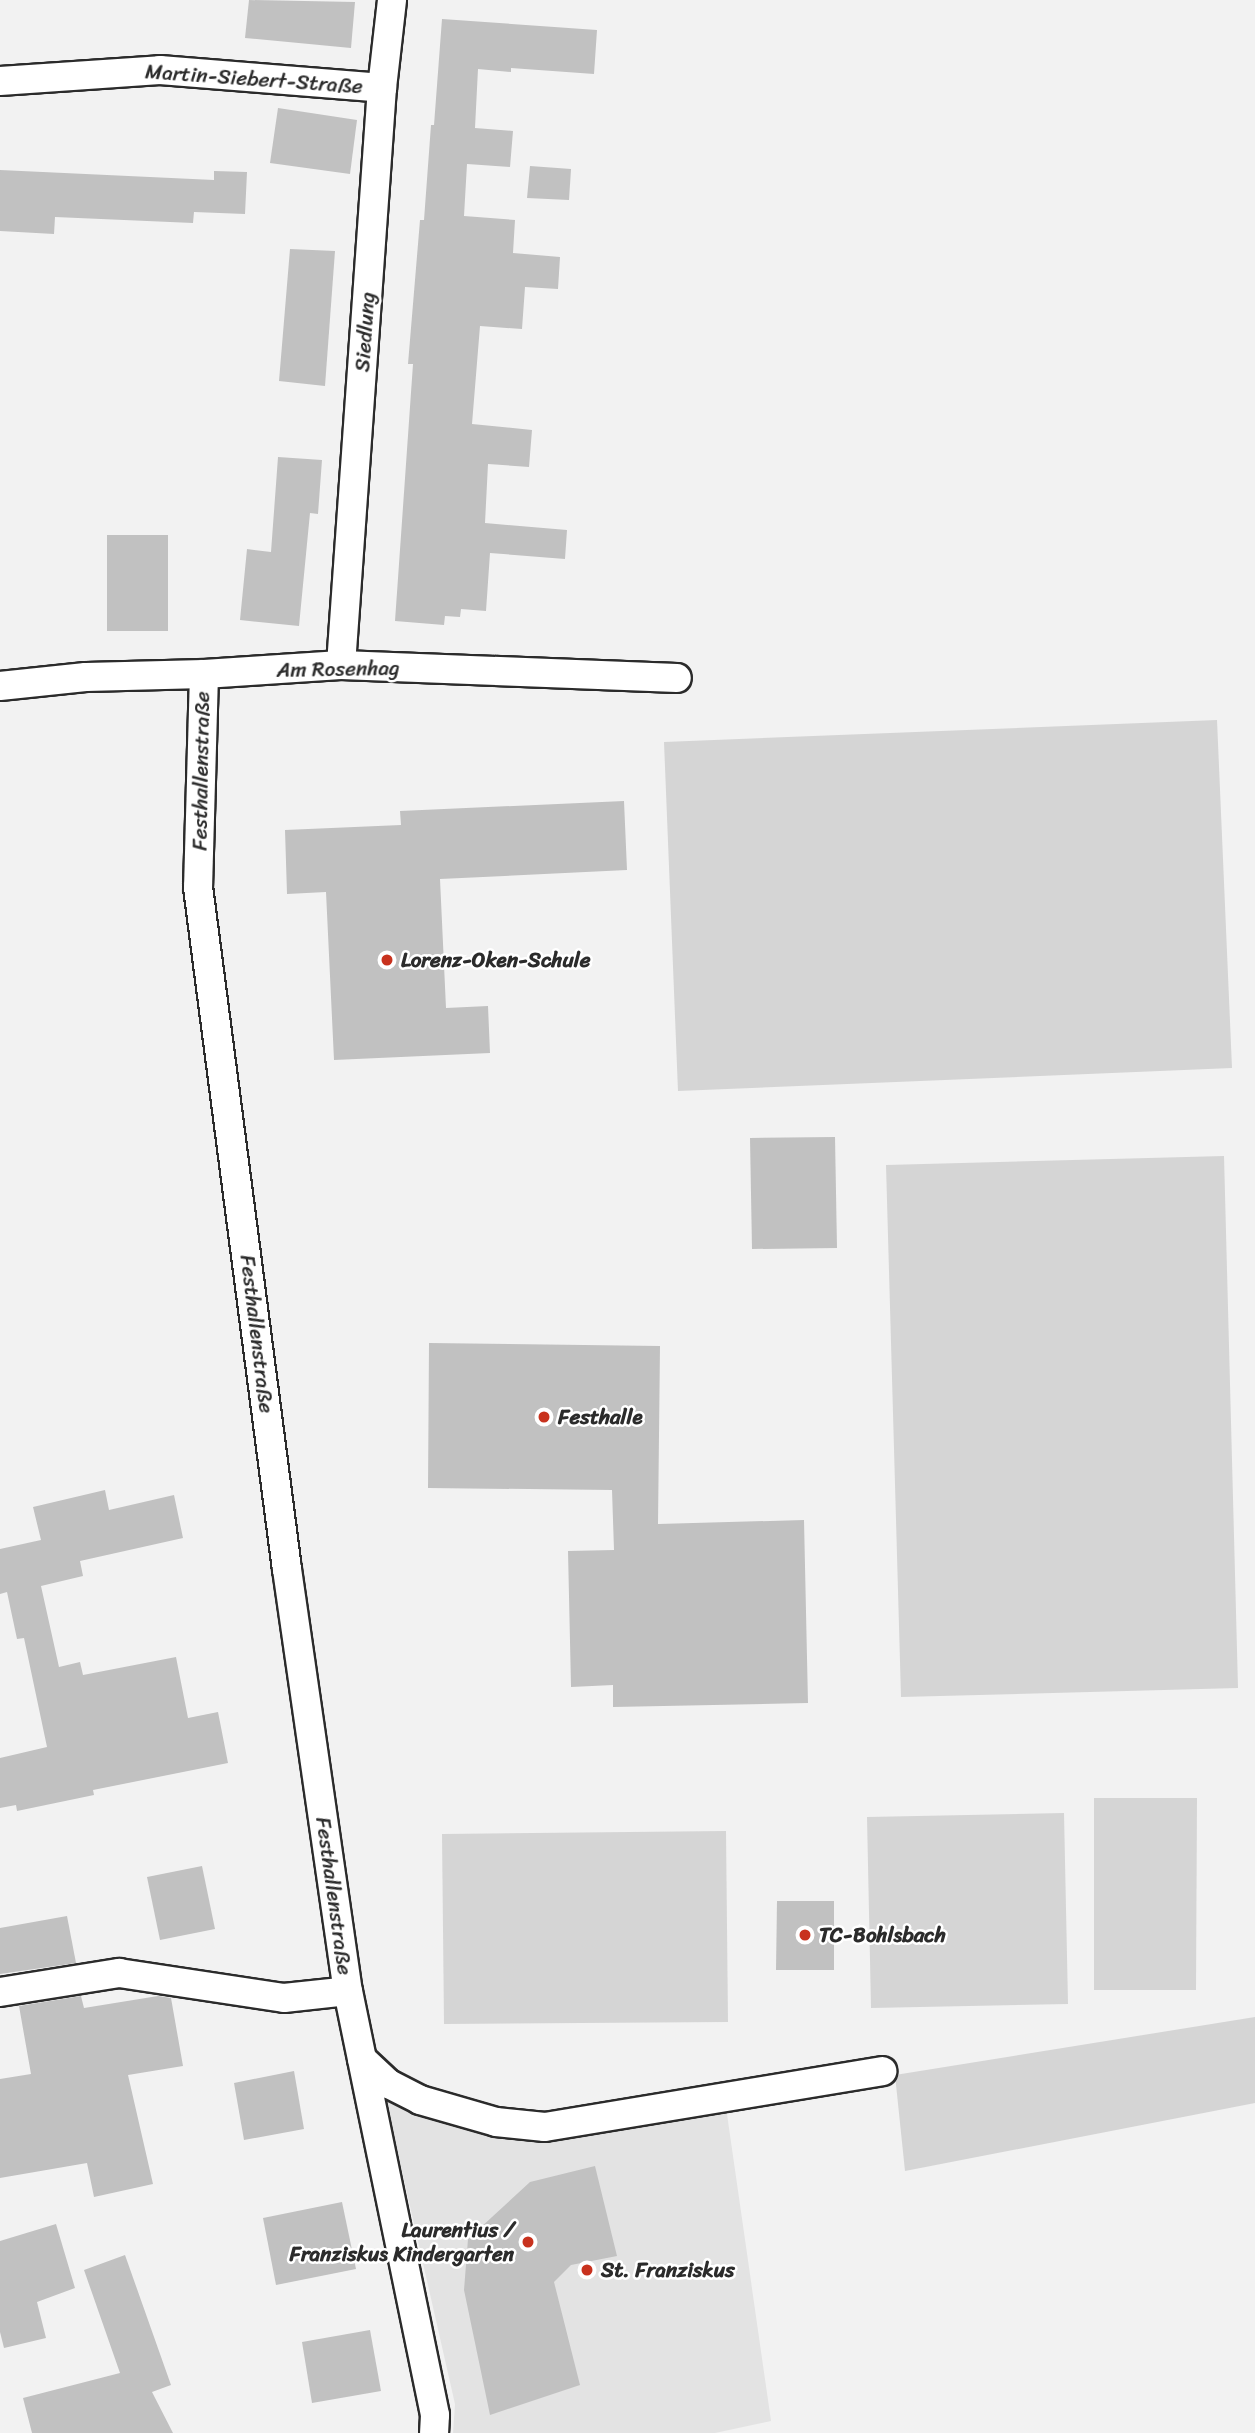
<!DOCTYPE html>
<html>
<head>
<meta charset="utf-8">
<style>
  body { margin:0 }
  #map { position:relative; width:1255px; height:2433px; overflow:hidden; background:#f2f2f2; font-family:Sriracha,sans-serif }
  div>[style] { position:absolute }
  .built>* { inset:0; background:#e3e3e3 }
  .green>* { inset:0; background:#d5d5d5 }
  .building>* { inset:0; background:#c1c1c1 }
  .roads { filter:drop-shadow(2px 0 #2b2b2b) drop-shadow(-2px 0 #2b2b2b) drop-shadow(0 2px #2b2b2b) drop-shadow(0 -2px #2b2b2b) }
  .minor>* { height:28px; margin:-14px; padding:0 14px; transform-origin:14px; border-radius:14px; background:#fff }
  .dots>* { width:19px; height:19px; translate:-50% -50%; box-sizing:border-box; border:4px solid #fff; border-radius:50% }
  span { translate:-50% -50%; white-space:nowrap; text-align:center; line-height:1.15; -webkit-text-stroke:5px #fff; paint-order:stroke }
  .street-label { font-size:21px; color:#2b2b2b }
  .poi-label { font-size:21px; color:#2b2b2b; font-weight:700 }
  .left { translate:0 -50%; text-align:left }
  .right { translate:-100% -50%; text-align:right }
</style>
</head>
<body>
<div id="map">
  <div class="built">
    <div style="clip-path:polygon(385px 2096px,467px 2128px,726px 2107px,771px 2421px,715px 2433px,453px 2433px,455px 2404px)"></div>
  </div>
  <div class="green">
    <div style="clip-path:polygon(1217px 720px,1232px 1068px,678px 1091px,664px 742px)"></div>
    <div style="clip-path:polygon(1224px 1156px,1238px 1688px,901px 1697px,886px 1165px)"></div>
    <div style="clip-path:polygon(1094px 1798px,1197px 1798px,1196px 1990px,1094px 1990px)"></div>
    <div style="clip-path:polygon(1064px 1813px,1068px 2004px,871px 2008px,867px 1817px)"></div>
    <div style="clip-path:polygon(726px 1831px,728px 2022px,444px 2024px,442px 1834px)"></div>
    <div style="clip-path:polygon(1255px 2017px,1255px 2103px,905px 2171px,895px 2075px)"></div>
  </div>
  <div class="building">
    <div style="clip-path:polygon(249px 0,355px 2px,351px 48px,245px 38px)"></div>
    <div style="clip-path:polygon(442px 19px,597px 30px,594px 74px,511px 68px,511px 72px,478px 69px,475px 128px,513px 131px,510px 167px,467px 164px,464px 216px,515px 220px,513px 253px,560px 257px,558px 289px,525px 287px,522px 329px,480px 326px,472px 424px,532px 430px,529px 467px,488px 464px,485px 523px,567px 530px,565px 559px,490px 553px,486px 611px,461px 609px,460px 617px,445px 616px,444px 625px,395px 621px,413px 364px,408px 364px,420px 220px,424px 220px,431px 125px,434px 125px)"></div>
    <div style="clip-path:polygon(278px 108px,357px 120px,350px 174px,270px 163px)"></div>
    <div style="clip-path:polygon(530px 166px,571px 169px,569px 200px,527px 198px)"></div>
    <div style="clip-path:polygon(0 170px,214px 180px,214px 171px,247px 172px,245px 214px,194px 212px,193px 223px,55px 217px,54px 234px,0 231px)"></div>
    <div style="clip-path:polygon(290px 249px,335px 251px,325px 386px,279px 381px)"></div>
    <div style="clip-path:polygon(278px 457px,322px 460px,318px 514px,310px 513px,299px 626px,240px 620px,247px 549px,271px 552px)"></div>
    <div style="clip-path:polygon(107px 535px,168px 535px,168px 631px,107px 631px)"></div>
    <div style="clip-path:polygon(624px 801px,627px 870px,440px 879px,446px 1008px,488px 1006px,490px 1053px,334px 1060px,326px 892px,287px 894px,285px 830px,401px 825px,400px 811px)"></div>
    <div style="clip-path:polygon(835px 1137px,837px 1248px,752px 1249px,750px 1138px)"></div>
    <div style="clip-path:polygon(429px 1343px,660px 1346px,658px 1524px,804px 1520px,808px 1703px,613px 1707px,613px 1685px,571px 1687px,568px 1551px,614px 1550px,612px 1490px,428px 1488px)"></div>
    <div style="clip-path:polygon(105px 1490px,109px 1510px,174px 1495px,183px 1538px,80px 1561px,83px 1576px,41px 1586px,59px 1667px,80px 1662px,83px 1675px,176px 1657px,188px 1718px,218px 1712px,228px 1763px,93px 1790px,94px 1795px,17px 1811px,16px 1805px,0 1808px,0 1758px,47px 1747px,24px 1638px,17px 1639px,7px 1592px,0 1594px,0 1549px,41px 1540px,33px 1507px)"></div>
    <div style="clip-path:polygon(202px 1866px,215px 1929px,160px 1940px,147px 1877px)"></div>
    <div style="clip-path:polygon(777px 1901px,834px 1901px,834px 1970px,776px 1970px)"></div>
    <div style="clip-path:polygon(67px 1916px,76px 1963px,0 1974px,0 1928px)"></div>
    <div style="clip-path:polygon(81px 1996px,84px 2008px,158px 1996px,171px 1998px,183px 2066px,128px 2075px,153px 2184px,94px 2197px,87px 2163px,0 2178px,0 2079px,31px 2074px,19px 2006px)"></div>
    <div style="clip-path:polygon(294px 2071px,304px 2129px,244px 2140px,234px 2083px)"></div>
    <div style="clip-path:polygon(595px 2166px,617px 2256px,571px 2265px,554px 2282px,580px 2385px,490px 2415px,464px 2290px,468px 2239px,530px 2182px)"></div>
    <div style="clip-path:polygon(342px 2202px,356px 2269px,276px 2285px,263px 2218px)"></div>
    <div style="clip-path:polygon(56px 2224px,75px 2288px,37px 2302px,46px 2338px,4px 2348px,0 2332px,0 2241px)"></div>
    <div style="clip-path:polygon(125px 2255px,171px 2385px,152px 2392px,173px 2433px,32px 2433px,23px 2398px,120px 2373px,84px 2270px)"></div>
    <div style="clip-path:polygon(370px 2330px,381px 2391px,312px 2403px,302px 2342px)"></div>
  </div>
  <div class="roads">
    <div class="minor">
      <div style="left:0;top:81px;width:160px;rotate:-3.9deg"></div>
      <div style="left:160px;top:70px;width:223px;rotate:4.6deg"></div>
      <div style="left:341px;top:665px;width:578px;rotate:-85.94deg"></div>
      <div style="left:382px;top:88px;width:89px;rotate:-83.5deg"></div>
      <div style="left:204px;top:674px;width:213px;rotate:91.6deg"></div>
      <div style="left:198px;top:887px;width:688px;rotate:82.57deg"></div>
      <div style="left:287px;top:1569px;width:426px;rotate:81.8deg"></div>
      <div style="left:348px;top:1991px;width:433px;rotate:78.4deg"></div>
      <div style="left:435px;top:2415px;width:18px;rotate:93deg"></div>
      <div style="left:0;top:686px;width:86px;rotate:-6deg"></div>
      <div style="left:86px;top:677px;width:118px;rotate:-1.5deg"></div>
      <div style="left:204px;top:674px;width:137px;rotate:-3.8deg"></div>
      <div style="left:341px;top:665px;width:336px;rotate:2.2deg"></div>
      <div style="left:0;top:1992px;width:121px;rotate:-9.1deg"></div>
      <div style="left:119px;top:1973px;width:167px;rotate:8.6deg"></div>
      <div style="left:284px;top:1998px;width:64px;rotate:-6.2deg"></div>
      <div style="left:362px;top:2059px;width:37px;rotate:43deg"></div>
      <div style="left:389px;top:2084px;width:35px;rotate:27deg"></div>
      <div style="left:420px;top:2100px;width:79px;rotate:16.1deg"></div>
      <div style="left:496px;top:2122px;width:49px;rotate:5.8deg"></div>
      <div style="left:545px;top:2127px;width:342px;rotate:-9.4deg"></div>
    </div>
  </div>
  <div class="dots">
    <div style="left:387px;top:960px;background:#c8321e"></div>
    <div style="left:544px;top:1417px;background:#c8321e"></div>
    <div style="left:805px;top:1935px;background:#c8321e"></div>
    <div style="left:528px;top:2242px;background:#c8321e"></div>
    <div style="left:587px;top:2270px;background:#c8321e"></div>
  </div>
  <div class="street-label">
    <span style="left:254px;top:79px;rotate:4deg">Martin-Siebert-Straße</span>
    <span style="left:365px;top:332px;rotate:-86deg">Siedlung</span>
    <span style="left:338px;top:669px;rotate:-1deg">Am Rosenhag</span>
    <span style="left:201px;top:771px;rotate:-89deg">Festhallenstraße</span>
    <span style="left:257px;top:1334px;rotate:83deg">Festhallenstraße</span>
    <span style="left:334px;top:1896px;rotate:82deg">Festhallenstraße</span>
  </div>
  <div class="poi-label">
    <span class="left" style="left:401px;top:960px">Lorenz-Oken-Schule</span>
    <span class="left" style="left:558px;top:1417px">Festhalle</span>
    <span class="left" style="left:819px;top:1935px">TC-Bohlsbach</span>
    <span class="right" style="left:514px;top:2242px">Laurentius /<br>Franziskus Kindergarten</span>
    <span class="left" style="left:601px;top:2270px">St. Franziskus</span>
  </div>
</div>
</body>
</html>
